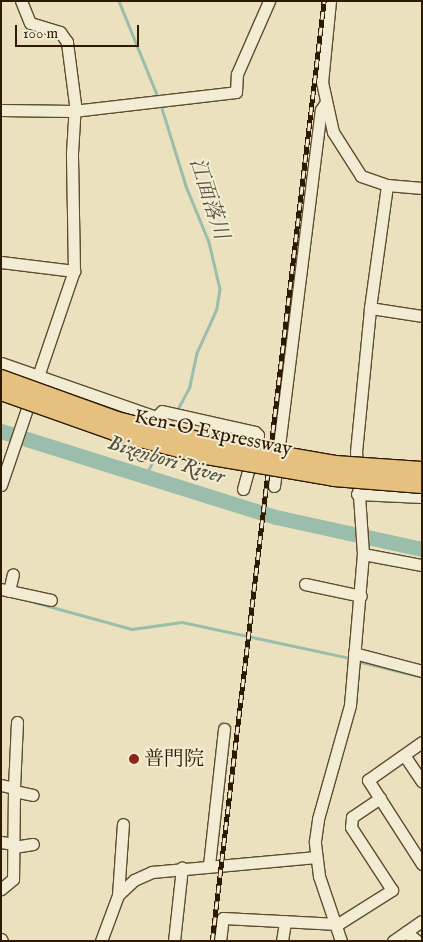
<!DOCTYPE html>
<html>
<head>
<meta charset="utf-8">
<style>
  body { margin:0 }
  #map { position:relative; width:423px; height:942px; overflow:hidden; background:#ece1be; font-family:"IM FELL English","Noto Serif JP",serif }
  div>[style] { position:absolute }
  .stream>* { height:2.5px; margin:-1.25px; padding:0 1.25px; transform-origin:1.25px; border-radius:1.25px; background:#9abeab }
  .river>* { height:15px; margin:-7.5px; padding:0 7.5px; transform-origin:7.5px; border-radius:7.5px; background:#9abeab }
  .roads { filter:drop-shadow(1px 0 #5d4c30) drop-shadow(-1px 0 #5d4c30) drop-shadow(0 1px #5d4c30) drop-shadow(0 -1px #5d4c30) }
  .minor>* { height:11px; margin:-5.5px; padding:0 5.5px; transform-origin:5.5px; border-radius:5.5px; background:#f3ecd5 }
  .rail>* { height:4.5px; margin-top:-2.25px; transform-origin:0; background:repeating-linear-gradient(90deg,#f3ecd5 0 8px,#2d1a01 0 16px); box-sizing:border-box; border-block:1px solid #2d1a01 }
  .bridges { filter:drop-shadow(1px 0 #2d1a01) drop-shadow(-1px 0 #2d1a01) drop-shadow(0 1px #2d1a01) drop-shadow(0 -1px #2d1a01) }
  .highway-bridge>* { height:16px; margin:-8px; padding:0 8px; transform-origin:8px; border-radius:8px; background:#e6c07f }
  .dots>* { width:14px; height:14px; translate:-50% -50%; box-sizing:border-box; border:2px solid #f3ecd5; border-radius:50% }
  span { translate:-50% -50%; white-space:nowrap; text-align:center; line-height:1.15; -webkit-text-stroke:4px #f3ecd5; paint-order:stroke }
  .street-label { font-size:20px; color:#2d1a01 }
  .poi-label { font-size:20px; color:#2d1a01 }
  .left { translate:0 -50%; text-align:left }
  .water-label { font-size:21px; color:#53533c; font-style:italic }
  .frame { position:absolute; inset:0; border:2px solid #2d1a01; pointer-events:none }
  .scale { position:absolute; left:15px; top:25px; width:124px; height:22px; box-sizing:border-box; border:2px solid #2d1a01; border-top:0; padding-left:6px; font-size:15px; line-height:18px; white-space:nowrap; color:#2d1a01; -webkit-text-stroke:4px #f3ecd5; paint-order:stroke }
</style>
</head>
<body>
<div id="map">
  <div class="stream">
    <div style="left:119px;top:1px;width:104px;rotate:67.9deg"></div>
    <div style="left:161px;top:105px;width:85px;rotate:72.8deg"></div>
    <div style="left:186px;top:186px;width:61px;rotate:67.7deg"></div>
    <div style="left:209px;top:242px;width:48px;rotate:76.8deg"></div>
    <div style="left:220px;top:289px;width:20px;rotate:99deg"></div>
    <div style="left:217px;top:309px;width:48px;rotate:114.4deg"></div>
    <div style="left:197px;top:353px;width:35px;rotate:102deg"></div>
    <div style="left:190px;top:387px;width:24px;rotate:118deg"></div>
    <div style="left:169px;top:427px;width:11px;rotate:-63deg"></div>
    <div style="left:145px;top:477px;width:30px;rotate:-64deg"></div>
    <div style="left:34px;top:602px;width:102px;rotate:15.4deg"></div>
    <div style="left:132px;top:629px;width:50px;rotate:-8deg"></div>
    <div style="left:182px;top:622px;width:172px;rotate:12.1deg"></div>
    <div style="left:357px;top:661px;width:67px;rotate:13.8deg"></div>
  </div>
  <div class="river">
    <div style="left:1px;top:431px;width:288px;rotate:17.4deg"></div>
    <div style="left:276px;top:517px;width:149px;rotate:12.4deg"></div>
  </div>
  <div class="roads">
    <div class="minor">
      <div style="left:330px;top:1px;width:81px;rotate:95.6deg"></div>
      <div style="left:322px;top:82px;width:51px;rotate:77.6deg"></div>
      <div style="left:333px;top:132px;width:52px;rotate:57.5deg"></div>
      <div style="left:361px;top:176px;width:28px;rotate:19deg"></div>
      <div style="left:387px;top:185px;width:35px;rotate:5deg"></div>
      <div style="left:1px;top:110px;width:72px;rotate:0.8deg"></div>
      <div style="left:73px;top:111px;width:164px;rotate:-6.6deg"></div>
      <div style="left:236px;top:92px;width:18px;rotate:-87deg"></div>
      <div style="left:237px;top:74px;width:80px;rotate:-66.3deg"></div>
      <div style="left:1px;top:262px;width:74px;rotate:7deg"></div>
      <div style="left:74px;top:271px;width:118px;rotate:-91deg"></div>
      <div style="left:72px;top:153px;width:49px;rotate:-86.5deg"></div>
      <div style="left:75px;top:104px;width:63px;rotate:-97.4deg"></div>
      <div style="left:67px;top:42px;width:12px;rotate:-125deg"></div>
      <div style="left:60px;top:32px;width:31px;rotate:-163deg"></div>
      <div style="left:30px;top:23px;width:24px;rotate:-112deg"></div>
      <div style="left:370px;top:308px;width:53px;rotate:8.7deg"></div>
      <div style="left:1px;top:363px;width:164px;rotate:19.2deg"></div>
      <div style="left:142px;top:455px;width:40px;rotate:-69.8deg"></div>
      <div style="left:156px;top:417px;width:8px;rotate:-45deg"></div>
      <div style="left:162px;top:411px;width:95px;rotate:12.7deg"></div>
      <div style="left:255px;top:432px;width:4px;rotate:45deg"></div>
      <div style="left:258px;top:435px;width:56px;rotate:105.5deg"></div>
      <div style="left:1px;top:485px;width:226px;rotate:-71.2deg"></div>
      <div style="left:274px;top:486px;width:379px;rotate:-82.9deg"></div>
      <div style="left:321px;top:110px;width:9px;rotate:-58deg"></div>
      <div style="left:357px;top:494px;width:65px;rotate:2.6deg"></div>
      <div style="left:363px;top:554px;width:60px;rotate:10.6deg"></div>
      <div style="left:305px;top:584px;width:57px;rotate:12.1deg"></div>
      <div style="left:1px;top:589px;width:51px;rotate:12.4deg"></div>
      <div style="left:9px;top:591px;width:17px;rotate:-77deg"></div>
      <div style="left:354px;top:653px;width:70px;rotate:14.8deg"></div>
      <div style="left:422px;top:742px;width:66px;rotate:144.9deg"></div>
      <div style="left:368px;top:780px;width:100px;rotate:57.3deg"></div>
      <div style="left:404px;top:755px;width:32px;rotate:56deg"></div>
      <div style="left:1px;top:785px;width:13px;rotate:13deg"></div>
      <div style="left:14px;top:788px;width:91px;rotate:90.6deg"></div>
      <div style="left:13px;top:879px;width:16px;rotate:140deg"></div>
      <div style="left:14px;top:788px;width:66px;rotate:-87.4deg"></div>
      <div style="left:14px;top:791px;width:19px;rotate:12deg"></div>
      <div style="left:1px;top:842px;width:13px;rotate:9deg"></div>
      <div style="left:14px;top:847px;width:19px;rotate:-9deg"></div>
      <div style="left:209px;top:865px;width:137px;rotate:-83.7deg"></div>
      <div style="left:118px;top:895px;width:71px;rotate:-86deg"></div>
      <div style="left:406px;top:932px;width:14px;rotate:39deg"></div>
      <div style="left:1px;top:939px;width:2px;rotate:63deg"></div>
      <div style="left:101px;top:941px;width:49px;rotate:-69.7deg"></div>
      <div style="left:118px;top:895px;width:22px;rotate:-43deg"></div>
      <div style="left:134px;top:880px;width:20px;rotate:-24deg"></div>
      <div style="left:152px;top:872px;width:165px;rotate:-5.2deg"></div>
      <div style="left:174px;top:941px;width:74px;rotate:-83.8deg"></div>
      <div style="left:220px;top:941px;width:23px;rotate:-83deg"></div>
      <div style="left:223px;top:918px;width:115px;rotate:3deg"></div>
      <div style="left:338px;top:924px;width:64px;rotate:-32.2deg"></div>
      <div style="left:392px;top:890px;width:75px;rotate:-123.1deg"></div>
      <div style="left:351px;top:827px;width:10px;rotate:-84deg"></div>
      <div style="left:352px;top:817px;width:34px;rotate:-34deg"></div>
      <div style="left:282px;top:941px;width:20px;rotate:-81deg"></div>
      <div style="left:341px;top:941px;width:69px;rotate:-108.7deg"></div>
      <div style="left:319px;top:876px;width:35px;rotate:-97deg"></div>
      <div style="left:315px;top:841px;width:22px;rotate:-82deg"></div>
      <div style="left:318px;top:819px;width:118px;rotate:-74.3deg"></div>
      <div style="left:350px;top:705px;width:152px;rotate:-85.1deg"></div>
      <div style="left:363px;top:554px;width:102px;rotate:-93.9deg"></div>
      <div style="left:356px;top:452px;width:145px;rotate:-84.4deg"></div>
      <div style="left:370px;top:308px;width:124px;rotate:-82.1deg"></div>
      <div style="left:393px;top:941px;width:35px;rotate:-35deg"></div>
    </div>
  </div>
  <div class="rail">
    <div style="left:212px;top:941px;width:947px;rotate:-83.21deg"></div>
  </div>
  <div class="bridges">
    <div class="highway-bridge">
      <div style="left:1px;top:378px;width:123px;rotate:19.9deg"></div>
      <div style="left:117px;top:420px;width:88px;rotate:13.9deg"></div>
      <div style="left:202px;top:441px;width:135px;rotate:9.8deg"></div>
      <div style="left:335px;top:464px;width:87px;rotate:3.9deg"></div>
      <div style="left:1px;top:392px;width:120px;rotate:19.5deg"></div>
      <div style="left:114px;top:432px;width:90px;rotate:14.8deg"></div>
      <div style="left:201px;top:455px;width:135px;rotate:9.8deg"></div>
      <div style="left:334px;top:478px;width:88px;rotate:4.5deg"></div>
    </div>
  </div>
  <div class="dots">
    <div style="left:134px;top:759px;background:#8f2418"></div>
  </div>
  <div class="street-label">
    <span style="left:213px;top:433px;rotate:12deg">Ken-O Expressway</span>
  </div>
  <div class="poi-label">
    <span class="left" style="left:144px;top:759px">普門院</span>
  </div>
  <div class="water-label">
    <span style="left:208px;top:199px;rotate:72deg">江面落川</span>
    <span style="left:166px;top:461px;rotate:17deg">Bizenbori River</span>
  </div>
  <div class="frame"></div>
  <div class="scale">100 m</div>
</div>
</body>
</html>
